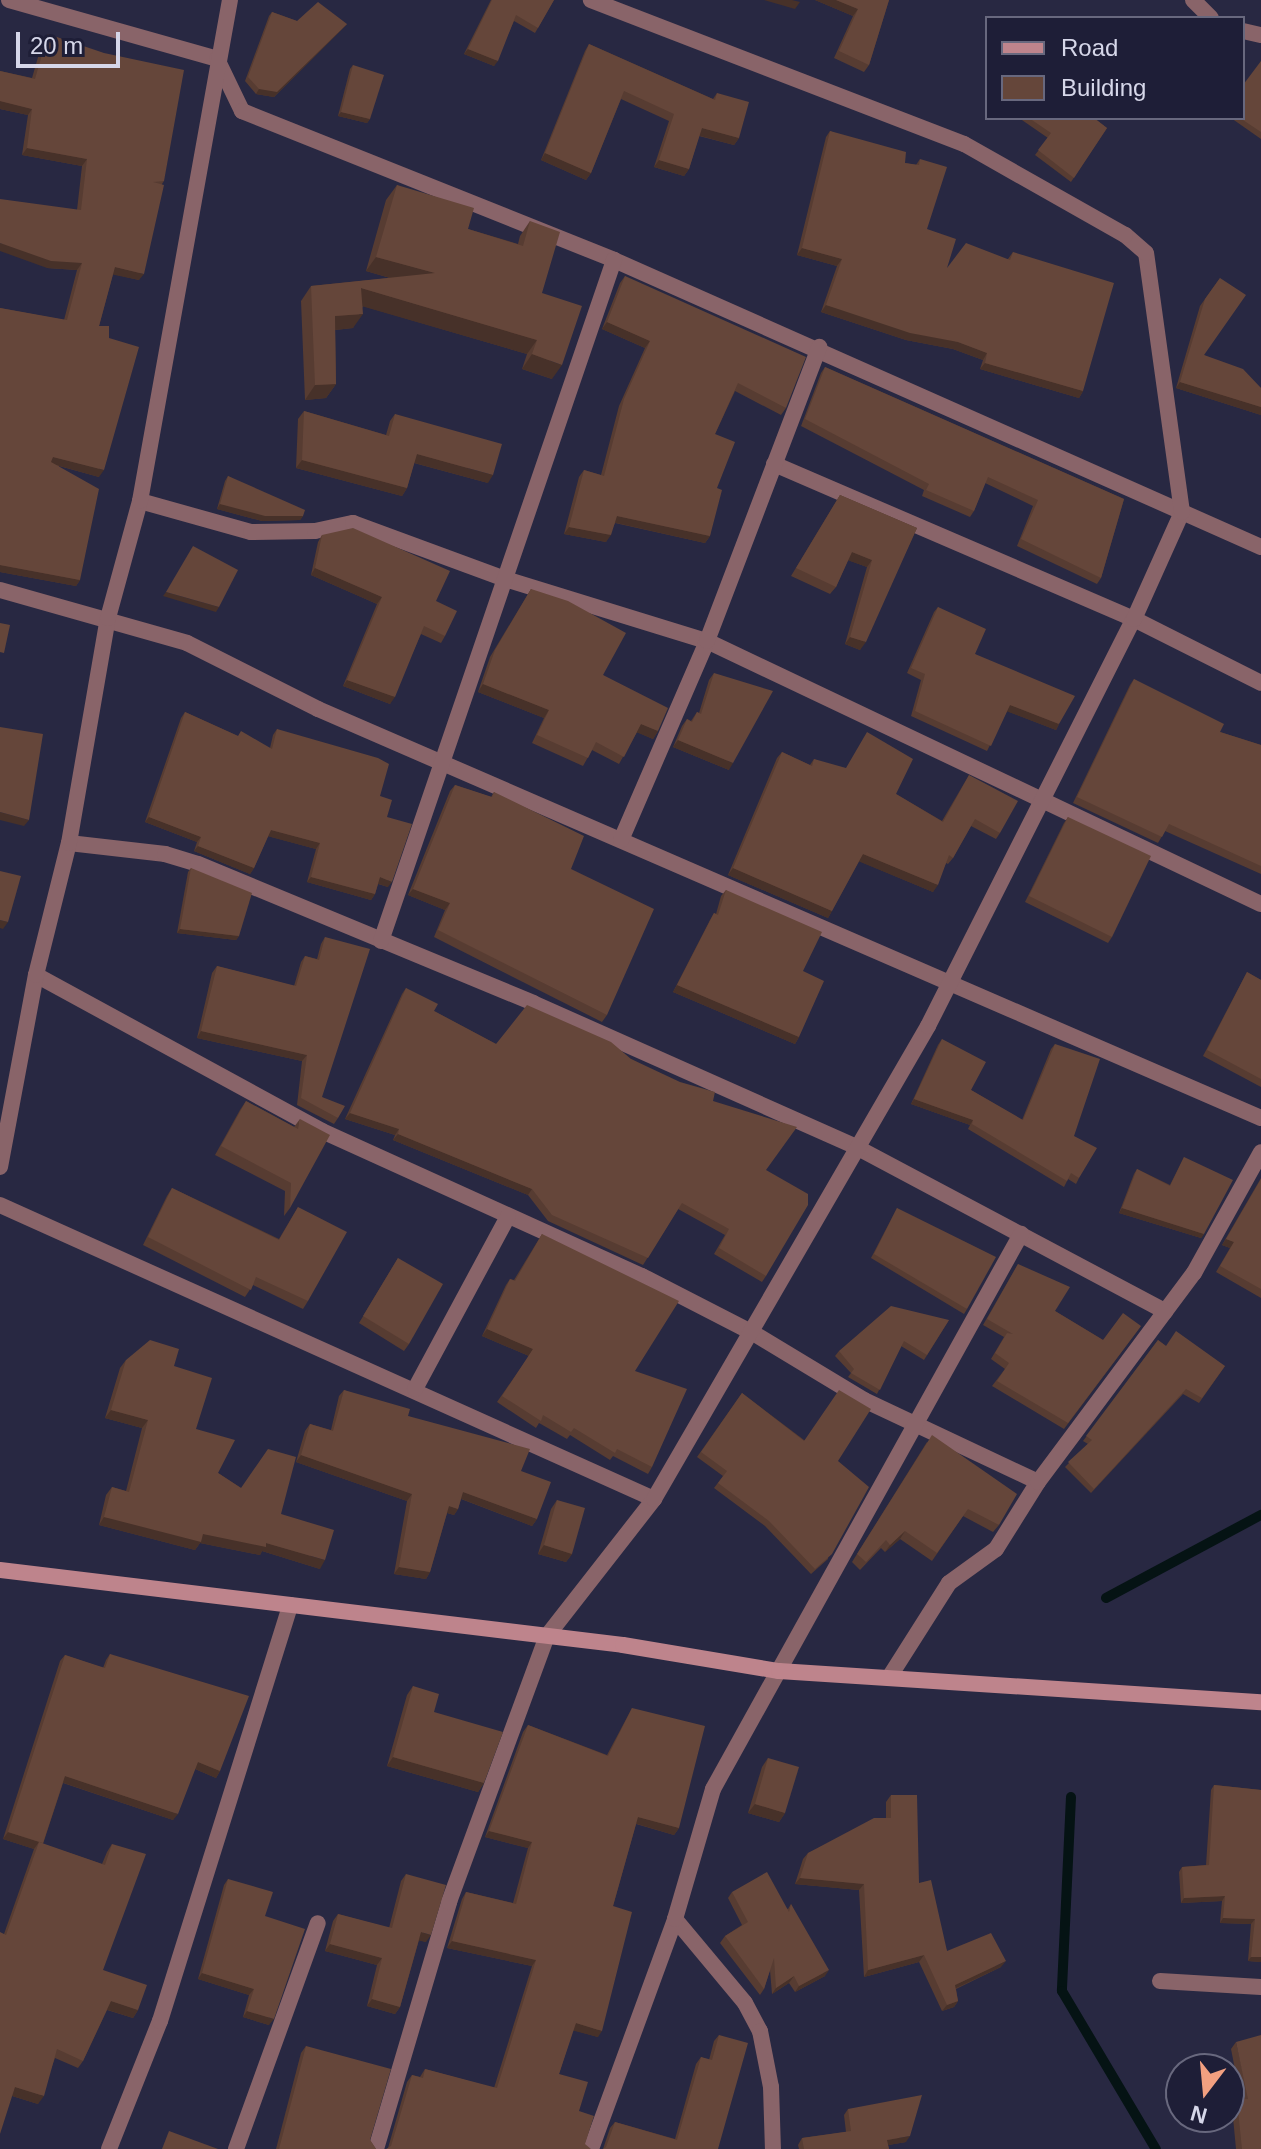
<!DOCTYPE html>
<html>
<head>
<meta charset="utf-8">
<style>
  body { margin:0 }
  #map { position:relative; width:1261px; height:2149px; overflow:hidden; background:#282842; font-family:Helvetica,sans-serif }
  div>[style] { position:absolute }
  .stream>* { height:10px; margin:-5px; padding:0 5px; transform-origin:5px; border-radius:5px; background:#051314 }
  .street>* { height:16px; margin:-8px; padding:0 8px; transform-origin:8px; border-radius:8px; background:#896469 }
  .secondary>* { height:16px; margin:-8px; padding:0 8px; transform-origin:8px; border-radius:8px; background:#be848c }
  .wall>* { inset:0; background:#573c32 }
  .shaded-wall>* { inset:0; background:#473129 }
  .building>* { inset:0; background:#65463a }
  span { translate:-50% -50%; white-space:nowrap; text-align:center; line-height:1.15; -webkit-text-stroke:6px #1e1e37; paint-order:stroke }
  .legend { position:absolute; left:985px; top:16px; width:260px; height:104px; box-sizing:border-box; background:#1e1e37; border:2px solid #68687e; margin:0; padding:10px 14px; list-style:none; font-size:24px; color:#d6d7e9 }
  .legend li { display:flex; align-items:center; gap:16px; height:40px }
  .legend b { width:40px; border:2px solid #68687e }
  .north { position:absolute; left:1165px; top:2053px; width:80px; height:80px; box-sizing:border-box; background:#1e1e37; border:2px solid #68687e; border-radius:50%; rotate:196deg; font-size:22px; font-weight:700; line-height:32px; text-align:center; color:#d6d7e9 }
  .north::after { content:''; display:block; margin:auto; width:28px; height:36px; background:#f2a080; clip-path:polygon(50% 0,100% 100%,50% 72%,0 100%) }
  .scale { position:absolute; left:16px; top:32px; width:104px; height:36px; box-sizing:border-box; border:4px solid #d6d7e9; border-top:0; padding-left:10px; font-size:24px; line-height:28px; white-space:nowrap; color:#d6d7e9; -webkit-text-stroke:6px #1e1e37; paint-order:stroke }
</style>
</head>
<body>
<div id="map">
  <div class="stream">
    <div style="left:1106px;top:1598px;width:176px;rotate:-28.2deg"></div>
    <div style="left:1071px;top:1797px;width:194px;rotate:92.7deg"></div>
    <div style="left:1062px;top:1991px;width:184px;rotate:59.3deg"></div>
  </div>
  <div class="street">
    <div style="left:9px;top:0;width:216px;rotate:15.8deg"></div>
    <div style="left:217px;top:59px;width:58px;rotate:64.3deg"></div>
    <div style="left:242px;top:111px;width:401px;rotate:21.8deg"></div>
    <div style="left:614px;top:260px;width:708px;rotate:23.92deg"></div>
    <div style="left:1193px;top:0;width:25px;rotate:45deg"></div>
    <div style="left:1243px;top:31px;width:18px;rotate:13deg"></div>
    <div style="left:774px;top:464px;width:392px;rotate:23.3deg"></div>
    <div style="left:1134px;top:619px;width:142px;rotate:26.7deg"></div>
    <div style="left:140px;top:501px;width:115px;rotate:15.6deg"></div>
    <div style="left:251px;top:532px;width:64px;rotate:-0.9deg"></div>
    <div style="left:315px;top:531px;width:39px;rotate:-12deg"></div>
    <div style="left:353px;top:523px;width:162px;rotate:20.2deg"></div>
    <div style="left:505px;top:579px;width:211px;rotate:17.1deg"></div>
    <div style="left:707px;top:641px;width:613px;rotate:25.4deg"></div>
    <div style="left:0;top:590px;width:194px;rotate:15.8deg"></div>
    <div style="left:187px;top:643px;width:147px;rotate:26.7deg"></div>
    <div style="left:318px;top:709px;width:1028px;rotate:23.45deg"></div>
    <div style="left:621px;top:840px;width:217px;rotate:-66.6deg"></div>
    <div style="left:707px;top:641px;width:315px;rotate:-69.1deg"></div>
    <div style="left:69px;top:843px;width:97px;rotate:6.5deg"></div>
    <div style="left:165px;top:854px;width:34px;rotate:17deg"></div>
    <div style="left:198px;top:864px;width:363px;rotate:22.5deg"></div>
    <div style="left:533px;top:1003px;width:356px;rotate:24deg"></div>
    <div style="left:858px;top:1148px;width:348px;rotate:28deg"></div>
    <div style="left:381px;top:941px;width:720px;rotate:-71.11deg"></div>
    <div style="left:36px;top:975px;width:326px;rotate:28.6deg"></div>
    <div style="left:322px;top:1131px;width:351px;rotate:24.4deg"></div>
    <div style="left:642px;top:1276px;width:125px;rotate:27.2deg"></div>
    <div style="left:753px;top:1333px;width:130px;rotate:31.1deg"></div>
    <div style="left:864px;top:1400px;width:192px;rotate:25.2deg"></div>
    <div style="left:0;top:1167px;width:195px;rotate:-79.4deg"></div>
    <div style="left:36px;top:975px;width:136px;rotate:-76deg"></div>
    <div style="left:69px;top:843px;width:228px;rotate:-80.2deg"></div>
    <div style="left:108px;top:618px;width:121px;rotate:-74.7deg"></div>
    <div style="left:140px;top:501px;width:509px;rotate:-79.82deg"></div>
    <div style="left:0;top:1205px;width:717px;rotate:24.21deg"></div>
    <div style="left:415px;top:1389px;width:196px;rotate:-61.7deg"></div>
    <div style="left:890px;top:1676px;width:110px;rotate:-57.6deg"></div>
    <div style="left:949px;top:1583px;width:58px;rotate:-35.9deg"></div>
    <div style="left:996px;top:1549px;width:79px;rotate:-57.9deg"></div>
    <div style="left:1038px;top:1482px;width:261px;rotate:-53.3deg"></div>
    <div style="left:1194px;top:1273px;width:138px;rotate:-61deg"></div>
    <div style="left:675px;top:1919px;width:109px;rotate:50.2deg"></div>
    <div style="left:745px;top:2003px;width:32px;rotate:62deg"></div>
    <div style="left:760px;top:2031px;width:57px;rotate:78.9deg"></div>
    <div style="left:771px;top:2087px;width:62px;rotate:88.2deg"></div>
    <div style="left:1160px;top:1981px;width:101px;rotate:3.4deg"></div>
    <div style="left:109px;top:2149px;width:138px;rotate:-68.3deg"></div>
    <div style="left:160px;top:2021px;width:436px;rotate:-72.6deg"></div>
    <div style="left:236px;top:2149px;width:240px;rotate:-70.1deg"></div>
    <div style="left:376px;top:2149px;width:258px;rotate:-73.5deg"></div>
    <div style="left:449px;top:1902px;width:283px;rotate:-69.8deg"></div>
    <div style="left:547px;top:1636px;width:174px;rotate:-52deg"></div>
    <div style="left:654px;top:1499px;width:547px;rotate:-59.92deg"></div>
    <div style="left:928px;top:1026px;width:456px;rotate:-63.2deg"></div>
    <div style="left:1134px;top:619px;width:117px;rotate:-65.8deg"></div>
    <div style="left:1182px;top:512px;width:261px;rotate:-97.9deg"></div>
    <div style="left:1146px;top:253px;width:28px;rotate:-139deg"></div>
    <div style="left:1125px;top:235px;width:185px;rotate:-150.5deg"></div>
    <div style="left:964px;top:144px;width:400px;rotate:-158.9deg"></div>
    <div style="left:591px;top:2149px;width:245px;rotate:-69.9deg"></div>
    <div style="left:675px;top:1919px;width:135px;rotate:-73.7deg"></div>
    <div style="left:713px;top:1789px;width:635px;rotate:-60.97deg"></div>
  </div>
  <div class="secondary">
    <div style="left:0;top:1570px;width:627px;rotate:6.86deg"></div>
    <div style="left:623px;top:1645px;width:158px;rotate:9.5deg"></div>
    <div style="left:779px;top:1671px;width:483px;rotate:3.7deg"></div>
  </div>
  <div class="wall">
    <div style="clip-path:polygon(491px 0,554px 0,535px 33px,514px 21px,494px 66px,464px 54px)"></div>
    <div style="clip-path:polygon(815px 0,889px 0,869px 65px,864px 72px,834px 58px,853px 16px)"></div>
    <div style="clip-path:polygon(272px 12px,297px 21px,347px 24px,274px 97px,256px 94px,245px 81px,269px 16px)"></div>
    <div style="clip-path:polygon(48px 34px,164px 181px,162px 184px,139px 280px,113px 274px,99px 326px,99px 477px,59px 466px,80px 580px,76px 586px,0 572px,0 308px,64px 320px,77px 270px,47px 268px,77px 210px,82px 166px,22px 155px,28px 115px,0 109px,0 71px,32px 78px,43px 40px)"></div>
    <div style="clip-path:polygon(589px 44px,713px 99px,717px 93px,739px 138px,734px 145px,699px 136px,689px 169px,684px 176px,654px 167px,669px 121px,621px 99px,591px 173px,586px 180px,541px 160px,585px 51px)"></div>
    <div style="clip-path:polygon(1261px 61px,1261px 139px,1231px 118px,1243px 118px)"></div>
    <div style="clip-path:polygon(353px 65px,370px 119px,367px 123px,338px 116px,350px 69px)"></div>
    <div style="clip-path:polygon(1019px 118px,1094px 118px,1107px 128px,1071px 182px,1035px 155px,1048px 138px)"></div>
    <div style="clip-path:polygon(830px 131px,905px 163px,916px 165px,920px 159px,927px 229px,947px 268px,1008px 259px,1013px 252px,1083px 391px,1079px 398px,980px 369px,983px 360px,953px 349px,906px 340px,821px 312px,837px 266px,797px 255px,826px 137px)"></div>
    <div style="clip-path:polygon(397px 185px,468px 229px,518px 244px,520px 236px,530px 221px,542px 293px,552px 379px,522px 369px,527px 354px,363px 306px,353px 328px,335px 330px,336px 384px,326px 398px,305px 400px,301px 301px,311px 286px,390px 278px,366px 271px,386px 200px)"></div>
    <div style="clip-path:polygon(625px 276px,786px 408px,781px 415px,735px 391px,715px 434px,717px 488px,710px 536px,705px 543px,615px 523px,606px 542px,564px 534px,579px 477px,584px 470px,601px 475px,619px 406px,645px 348px,602px 329px,620px 283px)"></div>
    <div style="clip-path:polygon(1220px 278px,1204px 355px,1261px 388px,1261px 415px,1176px 388px,1200px 306px)"></div>
    <div style="clip-path:polygon(825px 367px,1124px 499px,1101px 578px,1097px 584px,1017px 546px,1033px 506px,985px 483px,974px 511px,970px 517px,922px 496px,924px 490px,801px 426px,821px 373px)"></div>
    <div style="clip-path:polygon(304px 411px,386px 435px,390px 421px,395px 414px,488px 483px,414px 463px,407px 488px,402px 496px,296px 468px,298px 419px)"></div>
    <div style="clip-path:polygon(228px 476px,303px 516px,300px 520px,262px 521px,217px 509px,225px 481px)"></div>
    <div style="clip-path:polygon(840px 495px,917px 528px,860px 650px,845px 644px,867px 567px,848px 560px,836px 587px,830px 594px,791px 576px)"></div>
    <div style="clip-path:polygon(322px 535px,436px 601px,445px 636px,441px 643px,421px 634px,390px 704px,343px 686px,377px 604px,311px 575px,318px 542px)"></div>
    <div style="clip-path:polygon(531px 589px,603px 675px,658px 731px,653px 739px,637px 732px,619px 764px,592px 750px,583px 766px,532px 743px,544px 718px,478px 692px,490px 657px)"></div>
    <div style="clip-path:polygon(938px 607px,975px 654px,1059px 724px,1056px 730px,1007px 711px,987px 751px,911px 716px,921px 680px,907px 673px,934px 612px)"></div>
    <div style="clip-path:polygon(714px 673px,729px 770px,673px 747px,682px 726px,687px 719px,691px 721px,697px 712px,699px 713px,709px 680px)"></div>
    <div style="clip-path:polygon(1134px 679px,1220px 732px,1261px 745px,1261px 874px,1165px 831px,1158px 843px,1073px 803px,1130px 685px)"></div>
    <div style="clip-path:polygon(185px 712px,238px 736px,270px 748px,273px 735px,277px 729px,380px 796px,387px 817px,388px 887px,378px 884px,375px 894px,371px 900px,307px 882px,316px 849px,268px 836px,254px 868px,250px 874px,194px 851px,197px 842px,145px 822px,181px 718px)"></div>
    <div style="clip-path:polygon(782px 752px,810px 765px,814px 759px,896px 794px,942px 821px,969px 775px,1000px 833px,996px 839px,971px 826px,953px 858px,948px 864px,946px 863px,933px 892px,859px 861px,828px 918px,728px 875px,777px 758px)"></div>
    <div style="clip-path:polygon(455px 785px,491px 797px,494px 792px,571px 869px,607px 1015px,602px 1022px,434px 937px,445px 910px,408px 895px,450px 791px)"></div>
    <div style="clip-path:polygon(1068px 817px,1112px 937px,1108px 943px,1025px 902px,1064px 823px)"></div>
    <div style="clip-path:polygon(191px 868px,239px 936px,236px 940px,177px 933px,188px 872px)"></div>
    <div style="clip-path:polygon(726px 890px,803px 971px,799px 1037px,795px 1044px,673px 992px,710px 920px,714px 913px,716px 914px,721px 896px)"></div>
    <div style="clip-path:polygon(325px 937px,322px 1097px,338px 1118px,334px 1124px,297px 1105px,302px 1061px,197px 1038px,212px 973px,217px 966px,294px 986px,301px 962px,305px 956px,317px 959px,321px 944px)"></div>
    <div style="clip-path:polygon(1247px 972px,1261px 980px,1261px 1087px,1203px 1056px)"></div>
    <div style="clip-path:polygon(406px 988px,434px 1011px,496px 1044px,631px 1059px,713px 1101px,766px 1170px,766px 1276px,762px 1282px,714px 1254px,725px 1235px,678px 1209px,643px 1265px,548px 1221px,528px 1195px,393px 1140px,395px 1135px,345px 1119px,402px 994px)"></div>
    <div style="clip-path:polygon(942px 1039px,971px 1090px,1022px 1120px,1051px 1049px,1055px 1044px,1074px 1136px,1079px 1178px,1076px 1184px,1068px 1179px,1064px 1187px,968px 1129px,970px 1125px,911px 1104px,938px 1045px)"></div>
    <div style="clip-path:polygon(246px 1101px,294px 1127px,300px 1119px,290px 1208px,284px 1216px,285px 1191px,215px 1155px,240px 1110px)"></div>
    <div style="clip-path:polygon(1184px 1157px,1204px 1234px,1201px 1238px,1119px 1213px,1134px 1174px,1137px 1169px,1170px 1185px)"></div>
    <div style="clip-path:polygon(1261px 1178px,1261px 1298px,1216px 1272px,1230px 1248px,1222px 1245px)"></div>
    <div style="clip-path:polygon(172px 1188px,279px 1239px,298px 1207px,308px 1301px,303px 1309px,253px 1285px,245px 1297px,143px 1245px,167px 1196px)"></div>
    <div style="clip-path:polygon(897px 1208px,967px 1309px,964px 1314px,871px 1258px)"></div>
    <div style="clip-path:polygon(542px 1234px,635px 1371px,652px 1467px,648px 1474px,613px 1456px,610px 1460px,570px 1435px,567px 1439px,539px 1423px,536px 1428px,497px 1402px,529px 1356px,482px 1336px,506px 1285px,510px 1279px,514px 1280px)"></div>
    <div style="clip-path:polygon(398px 1258px,409px 1344px,404px 1351px,359px 1323px)"></div>
    <div style="clip-path:polygon(1018px 1264px,1055px 1311px,1103px 1340px,1141px 1326px,1064px 1429px,992px 1386px,1005px 1369px,991px 1359px,1004px 1337px,983px 1325px)"></div>
    <div style="clip-path:polygon(949px 1320px,924px 1360px,901px 1346px,877px 1394px,848px 1377px,851px 1373px,835px 1356px,839px 1351px)"></div>
    <div style="clip-path:polygon(1158px 1340px,1166px 1346px,1225px 1366px,1199px 1403px,1183px 1394px,1091px 1493px,1065px 1467px,1088px 1444px,1083px 1441px)"></div>
    <div style="clip-path:polygon(126px 1360px,174px 1366px,196px 1429px,218px 1473px,281px 1514px,320px 1569px,262px 1551px,260px 1555px,200px 1543px,195px 1550px,99px 1525px,106px 1495px,112px 1487px,126px 1491px,142px 1428px,105px 1418px,120px 1368px)"></div>
    <div style="clip-path:polygon(344px 1390px,408px 1416px,521px 1471px,537px 1519px,532px 1526px,461px 1499px,458px 1509px,454px 1515px,447px 1513px,430px 1572px,426px 1579px,394px 1574px,407px 1501px,296px 1462px,305px 1431px,310px 1424px,331px 1430px,339px 1396px)"></div>
    <div style="clip-path:polygon(742px 1393px,804px 1440px,838px 1461px,828px 1559px,811px 1574px,765px 1526px,714px 1488px,723px 1476px,697px 1457px)"></div>
    <div style="clip-path:polygon(927px 1442px,999px 1525px,993px 1532px,963px 1516px,932px 1561px,900px 1539px,885px 1552px,881px 1548px,860px 1570px,852px 1562px)"></div>
    <div style="clip-path:polygon(557px 1500px,572px 1554px,566px 1562px,538px 1554px,551px 1509px)"></div>
    <div style="clip-path:polygon(110px 1654px,220px 1771px,216px 1778px,195px 1769px,173px 1820px,63px 1783px,43px 1844px,102px 1864px,107px 1852px,112px 1844px,103px 1970px,138px 2010px,133px 2018px,107px 2010px,83px 2061px,78px 2068px,55px 2058px,38px 2104px,12px 2096px,4px 1934px,34px 1849px,3px 1839px,60px 1661px,65px 1655px,103px 1668px,106px 1660px)"></div>
    <div style="clip-path:polygon(413px 1686px,434px 1712px,484px 1783px,478px 1792px,387px 1766px,407px 1695px)"></div>
    <div style="clip-path:polygon(632px 1708px,679px 1828px,674px 1835px,636px 1824px,613px 1906px,598px 2037px,573px 2030px,559px 2074px,579px 2111px,585px 2144px,388px 2148px,407px 2082px,412px 2075px,420px 2077px,425px 2069px,494px 2088px,532px 1966px,447px 1948px,462px 1899px,466px 1892px,513px 1903px,528px 1848px,485px 1837px,523px 1732px,528px 1725px,607px 1755px)"></div>
    <div style="clip-path:polygon(768px 1758px,785px 1813px,779px 1822px,748px 1813px,762px 1767px)"></div>
    <div style="clip-path:polygon(1214px 1785px,1261px 1790px,1261px 1962px,1248px 1961px,1251px 1924px,1220px 1923px,1222px 1901px,1181px 1903px,1179px 1872px,1182px 1867px,1206px 1865px,1211px 1790px)"></div>
    <div style="clip-path:polygon(891px 1795px,919px 1883px,947px 1951px,1001px 1967px,956px 1989px,958px 2001px,954px 2007px,942px 2011px,919px 1962px,864px 1977px,859px 1890px,795px 1884px,803px 1859px,808px 1853px,886px 1818px,886px 1802px)"></div>
    <div style="clip-path:polygon(406px 1874px,426px 1942px,419px 1940px,400px 2007px,395px 2014px,367px 2006px,377px 1965px,325px 1951px,333px 1921px,338px 1914px,389px 1928px,401px 1881px)"></div>
    <div style="clip-path:polygon(228px 1879px,265px 1916px,269px 2025px,243px 2017px,249px 1995px,198px 1979px,224px 1885px)"></div>
    <div style="clip-path:polygon(732px 1892px,788px 1909px,791px 1904px,825px 1976px,795px 1992px,789px 1983px,772px 1994px,770px 1970px,764px 1989px,760px 1995px,720px 1943px,725px 1936px,742px 1925px,728px 1898px)"></div>
    <div style="clip-path:polygon(719px 2035px,718px 2149px,603px 2149px,610px 2128px,615px 2122px,675px 2139px,696px 2064px,701px 2057px,709px 2060px,714px 2041px)"></div>
    <div style="clip-path:polygon(1236px 2042px,1261px 2149px,1236px 2149px,1232px 2107px,1237px 2100px,1241px 2100px,1231px 2049px)"></div>
    <div style="clip-path:polygon(306px 2046px,370px 2140px,376px 2149px,276px 2149px,301px 2053px)"></div>
    <div style="clip-path:polygon(848px 2109px,906px 2142px,888px 2145px,889px 2149px,799px 2149px,798px 2145px,802px 2138px,846px 2132px,844px 2115px)"></div>
  </div>
  <div class="shaded-wall">
    <div style="clip-path:polygon(764px 0,792px 0,800px 2px,795px 9px)"></div>
    <div style="clip-path:polygon(815px 0,836px 0,858px 9px,853px 16px)"></div>
    <div style="clip-path:polygon(347px 24px,274px 97px,256px 94px,259px 89px)"></div>
    <div style="clip-path:polygon(468px 49px,498px 61px,494px 66px,464px 54px)"></div>
    <div style="clip-path:polygon(0 101px,32px 109px,28px 115px,0 109px)"></div>
    <div style="clip-path:polygon(341px 112px,370px 119px,367px 123px,338px 116px)"></div>
    <div style="clip-path:polygon(702px 128px,739px 138px,734px 145px,697px 135px)"></div>
    <div style="clip-path:polygon(27px 148px,87px 159px,82px 166px,22px 155px)"></div>
    <div style="clip-path:polygon(545px 153px,591px 173px,586px 180px,541px 160px)"></div>
    <div style="clip-path:polygon(659px 160px,689px 169px,684px 176px,654px 167px)"></div>
    <div style="clip-path:polygon(0 243px,82px 263px,77px 270px,47px 268px,0 251px)"></div>
    <div style="clip-path:polygon(802px 248px,842px 259px,837px 266px,797px 255px)"></div>
    <div style="clip-path:polygon(376px 257px,435px 273px,425px 288px,366px 271px)"></div>
    <div style="clip-path:polygon(115px 267px,144px 274px,139px 280px,110px 274px)"></div>
    <div style="clip-path:polygon(361px 288px,537px 340px,527px 354px,351px 303px)"></div>
    <div style="clip-path:polygon(826px 305px,958px 342px,987px 353px,983px 360px,953px 349px,906px 340px,821px 312px)"></div>
    <div style="clip-path:polygon(363px 314px,353px 328px,325px 331px,335px 316px)"></div>
    <div style="clip-path:polygon(607px 322px,650px 341px,645px 348px,602px 329px)"></div>
    <div style="clip-path:polygon(532px 354px,562px 365px,552px 379px,522px 369px)"></div>
    <div style="clip-path:polygon(985px 363px,1083px 391px,1079px 398px,980px 369px)"></div>
    <div style="clip-path:polygon(1180px 382px,1261px 407px,1261px 415px,1176px 388px)"></div>
    <div style="clip-path:polygon(336px 384px,326px 398px,305px 400px,315px 385px)"></div>
    <div style="clip-path:polygon(417px 454px,493px 475px,488px 483px,411px 462px)"></div>
    <div style="clip-path:polygon(53px 457px,104px 470px,99px 477px,49px 463px)"></div>
    <div style="clip-path:polygon(302px 460px,407px 488px,402px 496px,296px 468px)"></div>
    <div style="clip-path:polygon(220px 504px,303px 516px,300px 520px,262px 521px,217px 509px)"></div>
    <div style="clip-path:polygon(617px 516px,710px 536px,705px 543px,612px 522px)"></div>
    <div style="clip-path:polygon(569px 527px,611px 535px,606px 542px,564px 534px)"></div>
    <div style="clip-path:polygon(852px 552px,872px 560px,867px 567px,847px 560px)"></div>
    <div style="clip-path:polygon(0 565px,80px 580px,76px 586px,0 572px)"></div>
    <div style="clip-path:polygon(315px 568px,382px 597px,377px 604px,311px 575px)"></div>
    <div style="clip-path:polygon(166px 592px,219px 607px,216px 612px,163px 596px)"></div>
    <div style="clip-path:polygon(850px 637px,866px 642px,860px 650px,845px 644px)"></div>
    <div style="clip-path:polygon(347px 680px,395px 697px,390px 704px,343px 686px)"></div>
    <div style="clip-path:polygon(483px 684px,549px 710px,544px 718px,478px 692px)"></div>
    <div style="clip-path:polygon(1010px 705px,1059px 724px,1056px 730px,1006px 711px)"></div>
    <div style="clip-path:polygon(641px 724px,658px 731px,653px 739px,636px 732px)"></div>
    <div style="clip-path:polygon(678px 740px,733px 763px,729px 770px,673px 747px)"></div>
    <div style="clip-path:polygon(0 812px,29px 820px,24px 826px,0 820px)"></div>
    <div style="clip-path:polygon(149px 817px,201px 837px,197px 842px,145px 822px)"></div>
    <div style="clip-path:polygon(271px 830px,320px 843px,316px 849px,267px 836px)"></div>
    <div style="clip-path:polygon(198px 846px,254px 868px,250px 874px,194px 851px)"></div>
    <div style="clip-path:polygon(863px 854px,938px 885px,933px 892px,858px 861px)"></div>
    <div style="clip-path:polygon(733px 868px,832px 911px,828px 918px,728px 875px)"></div>
    <div style="clip-path:polygon(311px 877px,375px 894px,371px 900px,307px 882px)"></div>
    <div style="clip-path:polygon(380px 877px,392px 882px,388px 887px,376px 883px)"></div>
    <div style="clip-path:polygon(413px 889px,450px 903px,445px 910px,408px 895px)"></div>
    <div style="clip-path:polygon(0 920px,8px 922px,3px 929px,0 928px)"></div>
    <div style="clip-path:polygon(180px 929px,239px 936px,236px 940px,177px 933px)"></div>
    <div style="clip-path:polygon(677px 985px,799px 1037px,795px 1044px,673px 992px)"></div>
    <div style="clip-path:polygon(201px 1031px,307px 1055px,302px 1061px,197px 1038px)"></div>
    <div style="clip-path:polygon(914px 1099px,973px 1120px,970px 1125px,911px 1104px)"></div>
    <div style="clip-path:polygon(350px 1113px,399px 1129px,395px 1135px,345px 1119px)"></div>
    <div style="clip-path:polygon(398px 1134px,532px 1189px,528px 1195px,393px 1140px)"></div>
    <div style="clip-path:polygon(1122px 1208px,1204px 1234px,1201px 1238px,1119px 1213px)"></div>
    <div style="clip-path:polygon(1226px 1239px,1234px 1242px,1230px 1248px,1222px 1245px)"></div>
    <div style="clip-path:polygon(487px 1329px,533px 1349px,529px 1356px,482px 1336px)"></div>
    <div style="clip-path:polygon(111px 1410px,148px 1420px,142px 1428px,105px 1418px)"></div>
    <div style="clip-path:polygon(301px 1455px,412px 1494px,407px 1501px,296px 1462px)"></div>
    <div style="clip-path:polygon(463px 1492px,537px 1519px,532px 1526px,459px 1498px)"></div>
    <div style="clip-path:polygon(449px 1506px,458px 1509px,454px 1515px,444px 1512px)"></div>
    <div style="clip-path:polygon(104px 1517px,203px 1534px,266px 1543px,325px 1560px,320px 1569px,262px 1551px,260px 1555px,200px 1543px,195px 1550px,99px 1525px)"></div>
    <div style="clip-path:polygon(905px 1531px,900px 1539px,885px 1552px,890px 1545px)"></div>
    <div style="clip-path:polygon(544px 1545px,572px 1554px,566px 1562px,538px 1554px)"></div>
    <div style="clip-path:polygon(399px 1567px,430px 1572px,426px 1579px,394px 1574px)"></div>
    <div style="clip-path:polygon(393px 1757px,484px 1783px,478px 1792px,387px 1766px)"></div>
    <div style="clip-path:polygon(198px 1762px,220px 1771px,216px 1778px,193px 1768px)"></div>
    <div style="clip-path:polygon(65px 1776px,178px 1814px,173px 1820px,61px 1782px)"></div>
    <div style="clip-path:polygon(755px 1804px,785px 1813px,779px 1822px,748px 1813px)"></div>
    <div style="clip-path:polygon(638px 1817px,679px 1828px,674px 1835px,634px 1823px)"></div>
    <div style="clip-path:polygon(489px 1831px,532px 1842px,528px 1848px,485px 1837px)"></div>
    <div style="clip-path:polygon(8px 1832px,39px 1842px,34px 1849px,3px 1839px)"></div>
    <div style="clip-path:polygon(800px 1878px,864px 1884px,859px 1890px,795px 1884px)"></div>
    <div style="clip-path:polygon(1225px 1896px,1222px 1901px,1181px 1903px,1184px 1898px)"></div>
    <div style="clip-path:polygon(1223px 1918px,1255px 1919px,1251px 1924px,1220px 1923px)"></div>
    <div style="clip-path:polygon(421px 1932px,431px 1935px,426px 1942px,416px 1940px)"></div>
    <div style="clip-path:polygon(452px 1941px,536px 1960px,532px 1966px,447px 1948px)"></div>
    <div style="clip-path:polygon(330px 1944px,382px 1958px,377px 1965px,325px 1951px)"></div>
    <div style="clip-path:polygon(924px 1955px,919px 1962px,864px 1977px,868px 1970px)"></div>
    <div style="clip-path:polygon(1251px 1957px,1261px 1957px,1261px 1962px,1248px 1961px)"></div>
    <div style="clip-path:polygon(1006px 1961px,1001px 1967px,950px 1991px,955px 1985px)"></div>
    <div style="clip-path:polygon(829px 1970px,825px 1976px,795px 1992px,799px 1986px)"></div>
    <div style="clip-path:polygon(202px 1973px,254px 1989px,249px 1995px,198px 1979px)"></div>
    <div style="clip-path:polygon(794px 1976px,789px 1983px,772px 1994px,776px 1988px)"></div>
    <div style="clip-path:polygon(372px 1999px,400px 2007px,395px 2014px,367px 2006px)"></div>
    <div style="clip-path:polygon(111px 2001px,138px 2010px,133px 2018px,105px 2009px)"></div>
    <div style="clip-path:polygon(958px 2001px,954px 2007px,942px 2011px,947px 2005px)"></div>
    <div style="clip-path:polygon(247px 2011px,274px 2019px,269px 2025px,243px 2017px)"></div>
    <div style="clip-path:polygon(576px 2023px,602px 2031px,598px 2037px,571px 2030px)"></div>
    <div style="clip-path:polygon(15px 2087px,44px 2096px,38px 2104px,9px 2095px)"></div>
    <div style="clip-path:polygon(910px 2136px,906px 2142px,883px 2146px,887px 2140px)"></div>
  </div>
  <div class="building">
    <div style="clip-path:polygon(492px 0,554px 0,538px 28px,516px 15px,498px 61px,468px 49px)"></div>
    <div style="clip-path:polygon(836px 0,889px 0,869px 65px,839px 51px,858px 9px)"></div>
    <div style="clip-path:polygon(318px 2px,347px 24px,277px 92px,259px 89px,248px 77px,272px 12px,297px 21px)"></div>
    <div style="clip-path:polygon(48px 34px,104px 53px,184px 70px,164px 181px,153px 182px,164px 185px,144px 274px,115px 267px,99px 326px,109px 326px,109px 338px,139px 347px,104px 470px,53px 457px,51px 462px,99px 489px,80px 580px,0 565px,0 308px,67px 320px,82px 263px,51px 261px,0 243px,0 199px,81px 210px,87px 159px,27px 148px,32px 109px,0 101px,0 71px,35px 79px)"></div>
    <div style="clip-path:polygon(589px 44px,715px 100px,717px 93px,749px 102px,739px 138px,702px 128px,689px 169px,659px 160px,674px 114px,624px 91px,591px 173px,545px 153px)"></div>
    <div style="clip-path:polygon(1261px 61px,1261px 132px,1240px 118px,1243px 118px,1243px 85px)"></div>
    <div style="clip-path:polygon(353px 65px,384px 75px,370px 119px,341px 112px)"></div>
    <div style="clip-path:polygon(1029px 118px,1094px 118px,1107px 128px,1074px 178px,1038px 150px,1051px 133px)"></div>
    <div style="clip-path:polygon(830px 131px,906px 152px,905px 163px,919px 165px,920px 159px,947px 167px,927px 229px,956px 239px,947px 268px,966px 243px,1010px 260px,1013px 252px,1114px 283px,1083px 391px,985px 363px,987px 353px,958px 342px,910px 333px,826px 305px,842px 259px,802px 248px)"></div>
    <div style="clip-path:polygon(397px 185px,474px 208px,468px 229px,523px 246px,530px 221px,560px 232px,542px 293px,582px 306px,562px 365px,532px 354px,537px 340px,361px 288px,363px 314px,335px 316px,336px 384px,315px 385px,311px 286px,435px 273px,376px 257px)"></div>
    <div style="clip-path:polygon(625px 276px,806px 357px,786px 408px,738px 383px,715px 434px,735px 442px,717px 488px,722px 490px,710px 536px,617px 516px,611px 535px,569px 527px,584px 470px,604px 476px,624px 399px,650px 341px,607px 322px)"></div>
    <div style="clip-path:polygon(1220px 278px,1246px 295px,1204px 355px,1243px 369px,1261px 388px,1261px 407px,1180px 382px,1205px 299px)"></div>
    <div style="clip-path:polygon(825px 367px,1124px 499px,1101px 578px,1021px 539px,1038px 500px,988px 477px,974px 511px,926px 490px,929px 484px,805px 419px)"></div>
    <div style="clip-path:polygon(304px 411px,389px 436px,395px 414px,502px 444px,493px 475px,417px 454px,407px 488px,302px 460px)"></div>
    <div style="clip-path:polygon(228px 476px,305px 510px,303px 516px,265px 516px,220px 504px)"></div>
    <div style="clip-path:polygon(840px 495px,917px 528px,866px 642px,850px 637px,872px 560px,852px 552px,836px 587px,796px 568px)"></div>
    <div style="clip-path:polygon(353px 528px,450px 571px,436px 601px,457px 611px,445px 636px,424px 626px,395px 697px,347px 680px,382px 597px,315px 568px,322px 535px)"></div>
    <div style="clip-path:polygon(193px 546px,238px 570px,219px 607px,166px 592px)"></div>
    <div style="clip-path:polygon(531px 589px,568px 601px,626px 633px,603px 675px,668px 708px,658px 731px,641px 724px,624px 757px,596px 742px,588px 758px,537px 735px,549px 710px,483px 684px,495px 650px)"></div>
    <div style="clip-path:polygon(938px 607px,986px 629px,975px 654px,1075px 696px,1059px 724px,1010px 705px,991px 746px,915px 711px,925px 674px,911px 668px)"></div>
    <div style="clip-path:polygon(0 623px,10px 625px,4px 653px,0 652px)"></div>
    <div style="clip-path:polygon(714px 673px,773px 691px,733px 763px,678px 740px,687px 719px,692px 722px,697px 712px,701px 714px)"></div>
    <div style="clip-path:polygon(1134px 679px,1224px 724px,1220px 732px,1261px 745px,1261px 866px,1169px 824px,1162px 837px,1077px 797px)"></div>
    <div style="clip-path:polygon(185px 712px,238px 736px,241px 731px,272px 749px,277px 729px,378px 758px,389px 764px,380px 796px,392px 800px,387px 817px,412px 824px,392px 882px,380px 877px,375px 894px,311px 877px,320px 843px,271px 830px,254px 868px,198px 846px,201px 837px,149px 817px)"></div>
    <div style="clip-path:polygon(0 727px,43px 734px,29px 820px,0 812px)"></div>
    <div style="clip-path:polygon(867px 732px,913px 759px,896px 794px,943px 822px,969px 775px,1018px 801px,1000px 833px,975px 819px,953px 858px,949px 855px,938px 885px,863px 854px,832px 911px,733px 868px,782px 752px,812px 766px,814px 759px,846px 768px)"></div>
    <div style="clip-path:polygon(455px 785px,492px 797px,494px 792px,584px 836px,571px 869px,654px 909px,607px 1015px,438px 930px,450px 903px,413px 889px)"></div>
    <div style="clip-path:polygon(1068px 817px,1151px 856px,1112px 937px,1029px 896px)"></div>
    <div style="clip-path:polygon(191px 868px,252px 893px,239px 936px,180px 929px)"></div>
    <div style="clip-path:polygon(0 871px,21px 876px,8px 922px,0 920px)"></div>
    <div style="clip-path:polygon(726px 890px,822px 932px,803px 971px,824px 981px,799px 1037px,677px 985px,714px 913px,718px 915px)"></div>
    <div style="clip-path:polygon(325px 937px,370px 949px,322px 1097px,345px 1106px,338px 1118px,301px 1098px,307px 1055px,201px 1031px,217px 966px,296px 986px,305px 956px,319px 960px)"></div>
    <div style="clip-path:polygon(1247px 972px,1261px 980px,1261px 1079px,1207px 1050px)"></div>
    <div style="clip-path:polygon(406px 988px,438px 1004px,434px 1011px,496px 1044px,527px 1005px,611px 1042px,631px 1059px,680px 1082px,715px 1092px,713px 1101px,797px 1127px,766px 1170px,808px 1194px,808px 1205px,766px 1276px,719px 1248px,729px 1229px,682px 1203px,648px 1258px,552px 1215px,532px 1189px,398px 1134px,399px 1129px,350px 1113px)"></div>
    <div style="clip-path:polygon(942px 1039px,986px 1062px,971px 1090px,1023px 1120px,1055px 1044px,1100px 1059px,1074px 1136px,1097px 1148px,1079px 1178px,1071px 1173px,1067px 1181px,972px 1124px,973px 1120px,914px 1099px)"></div>
    <div style="clip-path:polygon(246px 1101px,298px 1129px,300px 1119px,330px 1135px,290px 1208px,291px 1183px,221px 1146px)"></div>
    <div style="clip-path:polygon(1184px 1157px,1233px 1180px,1204px 1234px,1122px 1208px,1137px 1169px,1170px 1186px)"></div>
    <div style="clip-path:polygon(1261px 1179px,1261px 1289px,1220px 1266px,1234px 1242px,1226px 1239px)"></div>
    <div style="clip-path:polygon(172px 1188px,279px 1240px,298px 1207px,347px 1232px,308px 1301px,256px 1277px,251px 1290px,148px 1237px)"></div>
    <div style="clip-path:polygon(897px 1208px,996px 1257px,967px 1309px,874px 1254px)"></div>
    <div style="clip-path:polygon(542px 1234px,679px 1301px,635px 1371px,687px 1389px,652px 1467px,617px 1449px,615px 1453px,574px 1428px,571px 1432px,543px 1415px,541px 1421px,502px 1396px,533px 1349px,487px 1329px,510px 1279px,515px 1281px)"></div>
    <div style="clip-path:polygon(398px 1258px,443px 1284px,409px 1344px,363px 1316px)"></div>
    <div style="clip-path:polygon(1018px 1264px,1070px 1287px,1055px 1311px,1103px 1340px,1123px 1313px,1141px 1326px,1068px 1423px,997px 1381px,1009px 1363px,995px 1353px,1007px 1333px,1013px 1334px,987px 1319px)"></div>
    <div style="clip-path:polygon(891px 1306px,949px 1320px,927px 1355px,904px 1341px,880px 1390px,851px 1373px,854px 1369px,839px 1351px)"></div>
    <div style="clip-path:polygon(1176px 1331px,1225px 1366px,1202px 1398px,1186px 1389px,1094px 1489px,1068px 1462px,1092px 1440px,1086px 1436px,1158px 1340px,1166px 1346px)"></div>
    <div style="clip-path:polygon(150px 1340px,179px 1349px,174px 1366px,212px 1378px,196px 1429px,235px 1440px,218px 1473px,241px 1488px,268px 1449px,296px 1457px,281px 1514px,334px 1530px,325px 1560px,266px 1543px,266px 1547px,203px 1534px,201px 1542px,104px 1517px,112px 1487px,129px 1492px,148px 1420px,111px 1410px,126px 1360px)"></div>
    <div style="clip-path:polygon(344px 1390px,410px 1409px,408px 1416px,530px 1449px,521px 1471px,551px 1482px,537px 1519px,463px 1492px,458px 1509px,449px 1506px,430px 1572px,399px 1567px,412px 1494px,301px 1455px,310px 1424px,333px 1431px)"></div>
    <div style="clip-path:polygon(839px 1390px,871px 1409px,838px 1461px,869px 1487px,832px 1554px,815px 1569px,769px 1521px,718px 1483px,727px 1471px,701px 1452px,742px 1393px,804px 1441px)"></div>
    <div style="clip-path:polygon(932px 1435px,1017px 1494px,999px 1525px,968px 1509px,937px 1553px,905px 1531px,890px 1545px,886px 1540px,866px 1562px,857px 1554px)"></div>
    <div style="clip-path:polygon(557px 1500px,585px 1508px,572px 1554px,544px 1545px)"></div>
    <div style="clip-path:polygon(110px 1654px,249px 1696px,220px 1771px,198px 1762px,178px 1814px,65px 1776px,43px 1843px,8px 1832px,65px 1655px,105px 1668px)"></div>
    <div style="clip-path:polygon(413px 1686px,439px 1694px,434px 1712px,503px 1732px,484px 1783px,393px 1757px)"></div>
    <div style="clip-path:polygon(632px 1708px,705px 1726px,679px 1828px,638px 1817px,613px 1906px,632px 1912px,602px 2031px,576px 2023px,559px 2074px,588px 2082px,579px 2111px,594px 2116px,585px 2144px,591px 2149px,386px 2149px,391px 2146px,412px 2075px,423px 2078px,425px 2069px,497px 2088px,536px 1960px,452px 1941px,466px 1892px,516px 1904px,532px 1842px,489px 1831px,528px 1725px,608px 1756px)"></div>
    <div style="clip-path:polygon(768px 1758px,799px 1767px,785px 1813px,755px 1804px)"></div>
    <div style="clip-path:polygon(1214px 1785px,1261px 1790px,1261px 1957px,1251px 1957px,1255px 1919px,1223px 1918px,1225px 1896px,1184px 1898px,1182px 1867px,1209px 1865px)"></div>
    <div style="clip-path:polygon(891px 1795px,917px 1795px,919px 1883px,931px 1880px,947px 1951px,991px 1933px,1006px 1961px,955px 1985px,958px 2001px,947px 2005px,924px 1955px,868px 1970px,864px 1884px,800px 1878px,808px 1853px,874px 1818px,891px 1818px)"></div>
    <div style="clip-path:polygon(39px 1842px,105px 1865px,112px 1844px,146px 1854px,103px 1970px,147px 1985px,138px 2010px,111px 2001px,83px 2061px,57px 2049px,44px 2096px,15px 2087px,0 2134px,0 1932px,6px 1935px)"></div>
    <div style="clip-path:polygon(767px 1872px,789px 1912px,791px 1904px,829px 1970px,799px 1986px,794px 1976px,776px 1988px,774px 1958px,764px 1989px,725px 1936px,748px 1922px,732px 1892px)"></div>
    <div style="clip-path:polygon(406px 1874px,446px 1885px,431px 1935px,421px 1932px,400px 2007px,372px 1999px,382px 1958px,330px 1944px,338px 1914px,392px 1928px)"></div>
    <div style="clip-path:polygon(228px 1879px,273px 1892px,265px 1916px,305px 1929px,274px 2019px,247px 2011px,254px 1989px,202px 1973px)"></div>
    <div style="clip-path:polygon(719px 2035px,748px 2043px,718px 2149px,603px 2149px,606px 2147px,615px 2122px,677px 2140px,701px 2057px,712px 2060px)"></div>
    <div style="clip-path:polygon(1261px 2035px,1261px 2149px,1242px 2149px,1237px 2100px,1248px 2099px,1236px 2042px)"></div>
    <div style="clip-path:polygon(306px 2046px,391px 2069px,370px 2140px,376px 2149px,279px 2149px)"></div>
    <div style="clip-path:polygon(922px 2095px,910px 2136px,887px 2140px,889px 2149px,804px 2149px,802px 2138px,851px 2131px,848px 2109px)"></div>
    <div style="clip-path:polygon(169px 2131px,218px 2149px,162px 2149px)"></div>
  </div>
  <ul class="legend">
  <li><b style="height:10px;background:#be848c"></b>Road</li>
  <li><b style="height:22px;background:#65463a"></b>Building</li>
  </ul>
  <div class="north">N</div>
  <div class="scale">20 m</div>
</div>
</body>
</html>
